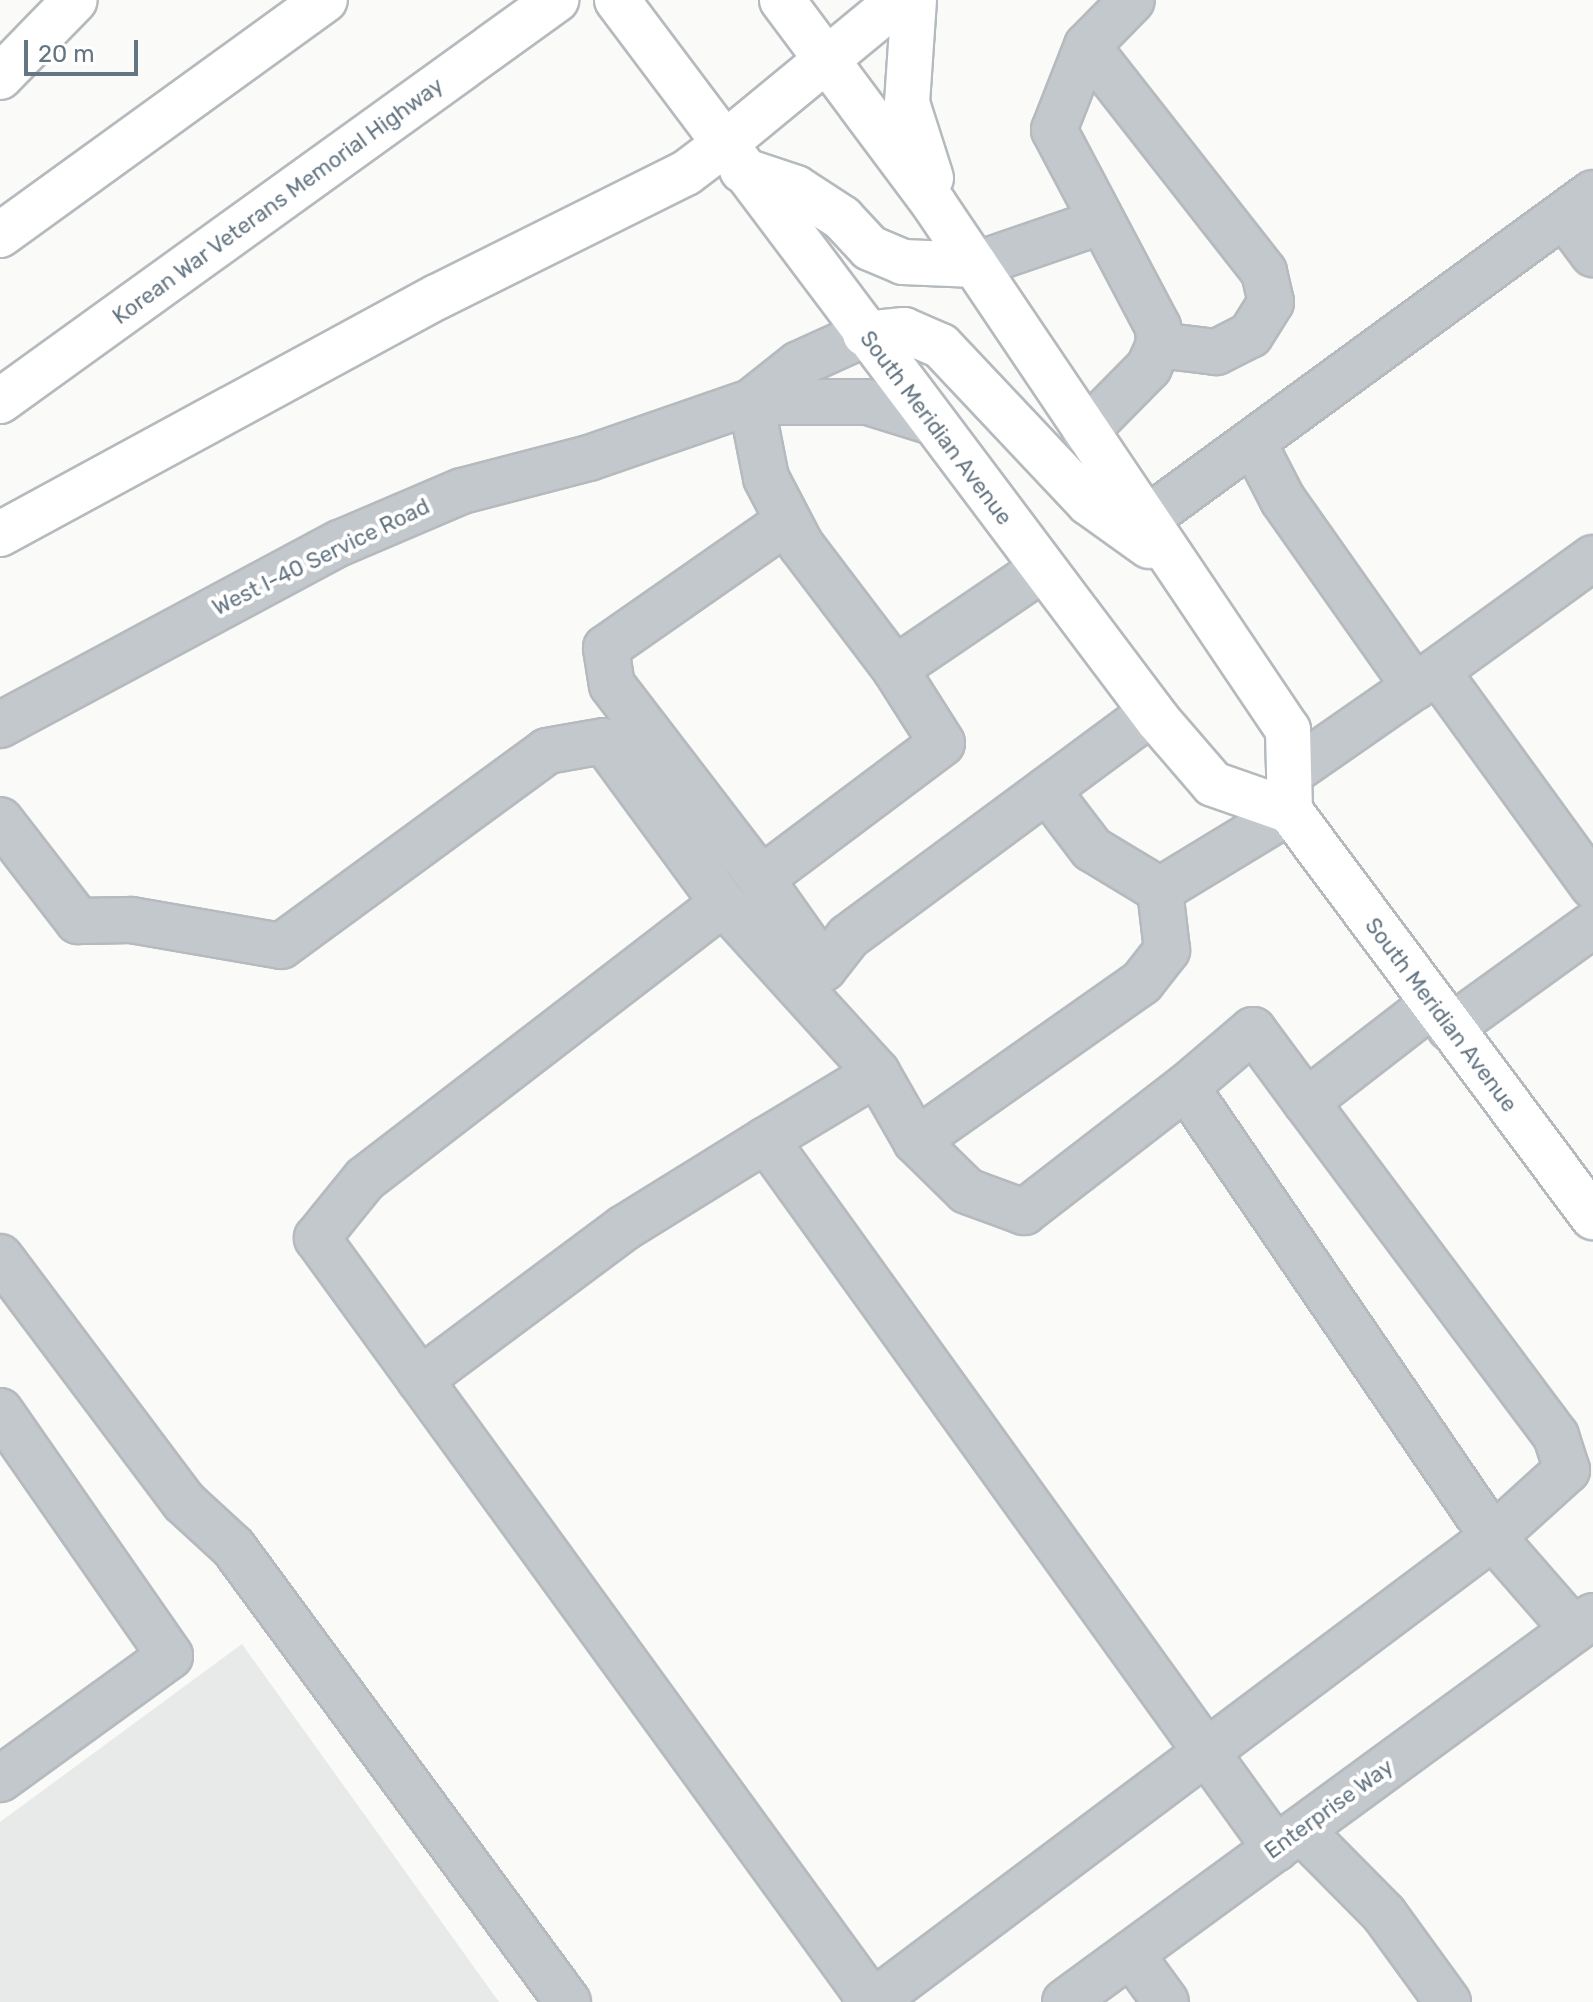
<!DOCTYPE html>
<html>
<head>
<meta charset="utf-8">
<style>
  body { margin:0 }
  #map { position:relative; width:1593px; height:2002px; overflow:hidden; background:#fafaf8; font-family:Rubik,sans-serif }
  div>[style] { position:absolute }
  .built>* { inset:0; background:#e8e9e9 }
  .roads { filter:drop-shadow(2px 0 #b5babe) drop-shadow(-2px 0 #b5babe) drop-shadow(0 2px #b5babe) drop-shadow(0 -2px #b5babe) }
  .minor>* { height:44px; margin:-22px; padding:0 22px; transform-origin:22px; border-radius:22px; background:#c3c8cc }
  .major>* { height:44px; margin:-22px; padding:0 22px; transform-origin:22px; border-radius:22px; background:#fff }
  .highway>* { height:44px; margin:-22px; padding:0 22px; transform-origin:22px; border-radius:22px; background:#fff }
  span { translate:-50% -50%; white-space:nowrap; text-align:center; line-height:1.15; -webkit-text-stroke:8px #fff; paint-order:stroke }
  .street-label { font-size:22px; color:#657683 }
  .scale { position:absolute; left:24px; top:40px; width:114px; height:36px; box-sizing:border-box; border:4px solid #657683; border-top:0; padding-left:10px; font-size:24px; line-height:28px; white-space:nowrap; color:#657683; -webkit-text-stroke:6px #fff; paint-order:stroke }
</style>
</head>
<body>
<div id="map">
  <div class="built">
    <div style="clip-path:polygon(242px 1644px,499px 2002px,0 2002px,0 1822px)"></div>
  </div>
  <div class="roads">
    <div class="minor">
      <div style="left:1087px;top:46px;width:287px;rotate:51.9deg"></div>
      <div style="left:1264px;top:272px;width:31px;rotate:77deg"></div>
      <div style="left:1271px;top:302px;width:39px;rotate:122deg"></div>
      <div style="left:1250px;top:335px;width:38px;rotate:153deg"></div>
      <div style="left:1216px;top:352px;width:57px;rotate:-173deg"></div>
      <div style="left:1564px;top:215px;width:49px;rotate:53.4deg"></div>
      <div style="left:975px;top:265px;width:129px;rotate:-19deg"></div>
      <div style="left:751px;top:402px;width:77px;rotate:78.8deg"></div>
      <div style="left:766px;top:478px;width:76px;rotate:62.4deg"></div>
      <div style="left:801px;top:545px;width:156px;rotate:52.8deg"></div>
      <div style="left:895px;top:669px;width:178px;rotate:-34.2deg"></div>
      <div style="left:751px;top:402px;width:61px;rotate:-38.4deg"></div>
      <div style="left:799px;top:364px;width:72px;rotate:-24.4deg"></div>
      <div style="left:1085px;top:432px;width:91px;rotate:-45.4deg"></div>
      <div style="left:1149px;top:367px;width:24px;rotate:-66deg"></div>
      <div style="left:1159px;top:345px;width:18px;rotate:-93deg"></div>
      <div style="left:1158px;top:327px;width:223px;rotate:-117.8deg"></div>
      <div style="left:1054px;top:130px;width:90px;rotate:-68.6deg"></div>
      <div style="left:1087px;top:46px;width:64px;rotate:-45.6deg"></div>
      <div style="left:1253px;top:442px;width:65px;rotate:62.7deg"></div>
      <div style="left:1283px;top:500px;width:229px;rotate:54.8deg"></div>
      <div style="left:788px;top:521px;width:222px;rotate:145.1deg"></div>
      <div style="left:606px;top:648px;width:37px;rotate:81deg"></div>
      <div style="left:612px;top:685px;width:245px;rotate:52.5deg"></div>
      <div style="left:761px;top:879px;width:226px;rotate:-36.9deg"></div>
      <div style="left:942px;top:743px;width:88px;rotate:-122.4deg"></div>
      <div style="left:1144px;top:521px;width:556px;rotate:-36.15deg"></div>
      <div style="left:1437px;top:671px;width:193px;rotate:-35.9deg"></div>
      <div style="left:0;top:725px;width:386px;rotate:-28.2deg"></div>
      <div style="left:340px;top:543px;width:133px;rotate:-23.1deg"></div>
      <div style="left:462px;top:491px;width:131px;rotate:-14.6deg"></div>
      <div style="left:589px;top:458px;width:171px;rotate:-19.1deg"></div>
      <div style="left:751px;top:402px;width:117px"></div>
      <div style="left:868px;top:402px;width:64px;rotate:17.3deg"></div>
      <div style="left:1289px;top:774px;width:180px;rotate:-34.8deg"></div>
      <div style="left:1437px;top:671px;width:266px;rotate:54deg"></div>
      <div style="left:1047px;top:790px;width:74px;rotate:52.7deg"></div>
      <div style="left:1092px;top:849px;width:79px;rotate:31.1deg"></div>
      <div style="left:0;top:820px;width:128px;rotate:52.3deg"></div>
      <div style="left:78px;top:921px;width:53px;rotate:-1.1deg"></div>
      <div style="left:131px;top:920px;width:152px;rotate:9.8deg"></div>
      <div style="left:281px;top:946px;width:330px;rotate:-36.2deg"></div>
      <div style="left:547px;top:751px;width:58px;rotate:-10deg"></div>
      <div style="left:604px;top:741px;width:201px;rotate:53.7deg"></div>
      <div style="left:761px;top:879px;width:109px;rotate:54.7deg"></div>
      <div style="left:824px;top:968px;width:39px;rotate:-52deg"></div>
      <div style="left:848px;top:937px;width:378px;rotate:-36.5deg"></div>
      <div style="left:1160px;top:890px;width:152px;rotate:-31.3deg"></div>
      <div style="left:1450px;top:1028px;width:176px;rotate:-35.8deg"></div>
      <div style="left:877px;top:1073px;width:130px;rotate:148.9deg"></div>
      <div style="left:766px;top:1140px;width:873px;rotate:54.27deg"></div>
      <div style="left:1186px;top:1087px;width:88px;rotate:-40.4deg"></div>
      <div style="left:1253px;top:1030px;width:89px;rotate:53.6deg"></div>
      <div style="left:1306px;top:1102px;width:160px;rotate:-37.7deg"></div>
      <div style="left:916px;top:1141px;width:71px;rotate:44.4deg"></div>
      <div style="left:967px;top:1191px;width:61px;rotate:20.2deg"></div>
      <div style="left:1024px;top:1212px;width:205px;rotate:-37.7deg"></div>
      <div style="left:1186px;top:1087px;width:545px;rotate:55.7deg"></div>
      <div style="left:1493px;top:1537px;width:123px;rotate:48.9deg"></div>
      <div style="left:0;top:1257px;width:306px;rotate:53.1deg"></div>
      <div style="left:184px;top:1502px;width:67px;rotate:42.6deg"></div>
      <div style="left:233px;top:1547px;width:565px;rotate:53.64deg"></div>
      <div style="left:420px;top:1380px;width:254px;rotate:-36.7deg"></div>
      <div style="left:624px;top:1228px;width:167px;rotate:-31.8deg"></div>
      <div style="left:0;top:1411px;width:298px;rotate:55.2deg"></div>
      <div style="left:170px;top:1656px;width:210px;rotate:144.1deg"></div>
      <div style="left:1301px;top:1830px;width:118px;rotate:45.3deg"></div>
      <div style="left:1384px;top:1914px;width:109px;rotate:54deg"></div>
      <div style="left:1131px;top:1954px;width:59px;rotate:53.9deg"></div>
      <div style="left:865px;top:2002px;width:6px;rotate:-31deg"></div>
      <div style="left:870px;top:1999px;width:941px;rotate:-126deg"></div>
      <div style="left:317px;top:1238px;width:76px;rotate:-50.9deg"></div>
      <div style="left:365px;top:1179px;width:452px;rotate:-37.6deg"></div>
      <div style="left:723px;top:903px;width:229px;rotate:47.8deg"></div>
      <div style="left:877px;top:1073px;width:78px;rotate:60.2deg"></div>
      <div style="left:916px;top:1141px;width:276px;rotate:-35.1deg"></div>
      <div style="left:1142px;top:982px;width:41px;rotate:-52deg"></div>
      <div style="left:1167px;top:950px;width:60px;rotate:-96.7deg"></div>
      <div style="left:873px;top:2002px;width:775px;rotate:-36.87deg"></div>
      <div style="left:1493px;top:1537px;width:100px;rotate:-42.2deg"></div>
      <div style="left:1567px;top:1470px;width:36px;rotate:-108deg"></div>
      <div style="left:1556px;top:1436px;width:417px;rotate:-126.8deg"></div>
      <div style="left:1065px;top:2002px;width:654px;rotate:-36.17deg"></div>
    </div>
    <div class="major">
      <div style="left:617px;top:0;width:901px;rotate:53.08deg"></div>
      <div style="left:1158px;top:720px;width:84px;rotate:49.3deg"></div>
      <div style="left:1213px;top:784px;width:82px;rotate:19.3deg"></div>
      <div style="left:1290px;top:811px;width:507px;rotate:53.27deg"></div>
      <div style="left:782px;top:0;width:254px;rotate:53.3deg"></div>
      <div style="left:934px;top:204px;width:634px;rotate:56.06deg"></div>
      <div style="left:1288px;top:730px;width:81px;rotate:88.6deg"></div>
      <div style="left:914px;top:0;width:103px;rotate:93.9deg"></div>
      <div style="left:907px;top:103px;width:79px;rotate:72.3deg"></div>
      <div style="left:723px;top:145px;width:228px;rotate:-39.5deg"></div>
      <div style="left:742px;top:170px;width:57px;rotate:18.4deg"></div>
      <div style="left:796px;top:188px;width:55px;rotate:33.1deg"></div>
      <div style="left:842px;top:218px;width:41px;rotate:47deg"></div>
      <div style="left:870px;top:248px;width:36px;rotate:23deg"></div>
      <div style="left:903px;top:262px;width:72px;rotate:2.4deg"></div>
      <div style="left:865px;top:334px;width:39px;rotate:-6deg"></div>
      <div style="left:904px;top:330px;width:40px;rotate:23.4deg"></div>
      <div style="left:941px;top:346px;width:216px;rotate:46.7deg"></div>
      <div style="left:1089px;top:503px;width:74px;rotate:35.6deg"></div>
    </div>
    <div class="highway">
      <div style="left:0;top:77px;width:107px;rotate:-45.8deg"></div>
      <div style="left:0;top:235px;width:401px;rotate:-35.9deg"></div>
      <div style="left:0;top:401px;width:686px;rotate:-35.8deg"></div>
      <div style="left:0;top:534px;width:497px;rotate:-28.5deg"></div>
      <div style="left:437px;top:297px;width:278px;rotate:-26.5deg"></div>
      <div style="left:686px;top:173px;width:46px;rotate:-37.1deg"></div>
    </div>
  </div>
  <div class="street-label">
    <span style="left:278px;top:201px;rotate:-36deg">Korean War Veterans Memorial Highway</span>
    <span style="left:936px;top:428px;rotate:53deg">South Meridian Avenue</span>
    <span style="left:321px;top:557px;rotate:-26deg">West I-40 Service Road</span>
    <span style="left:1441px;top:1015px;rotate:53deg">South Meridian Avenue</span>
    <span style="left:1329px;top:1809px;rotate:-36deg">Enterprise Way</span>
  </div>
  <div class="scale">20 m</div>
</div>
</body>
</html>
